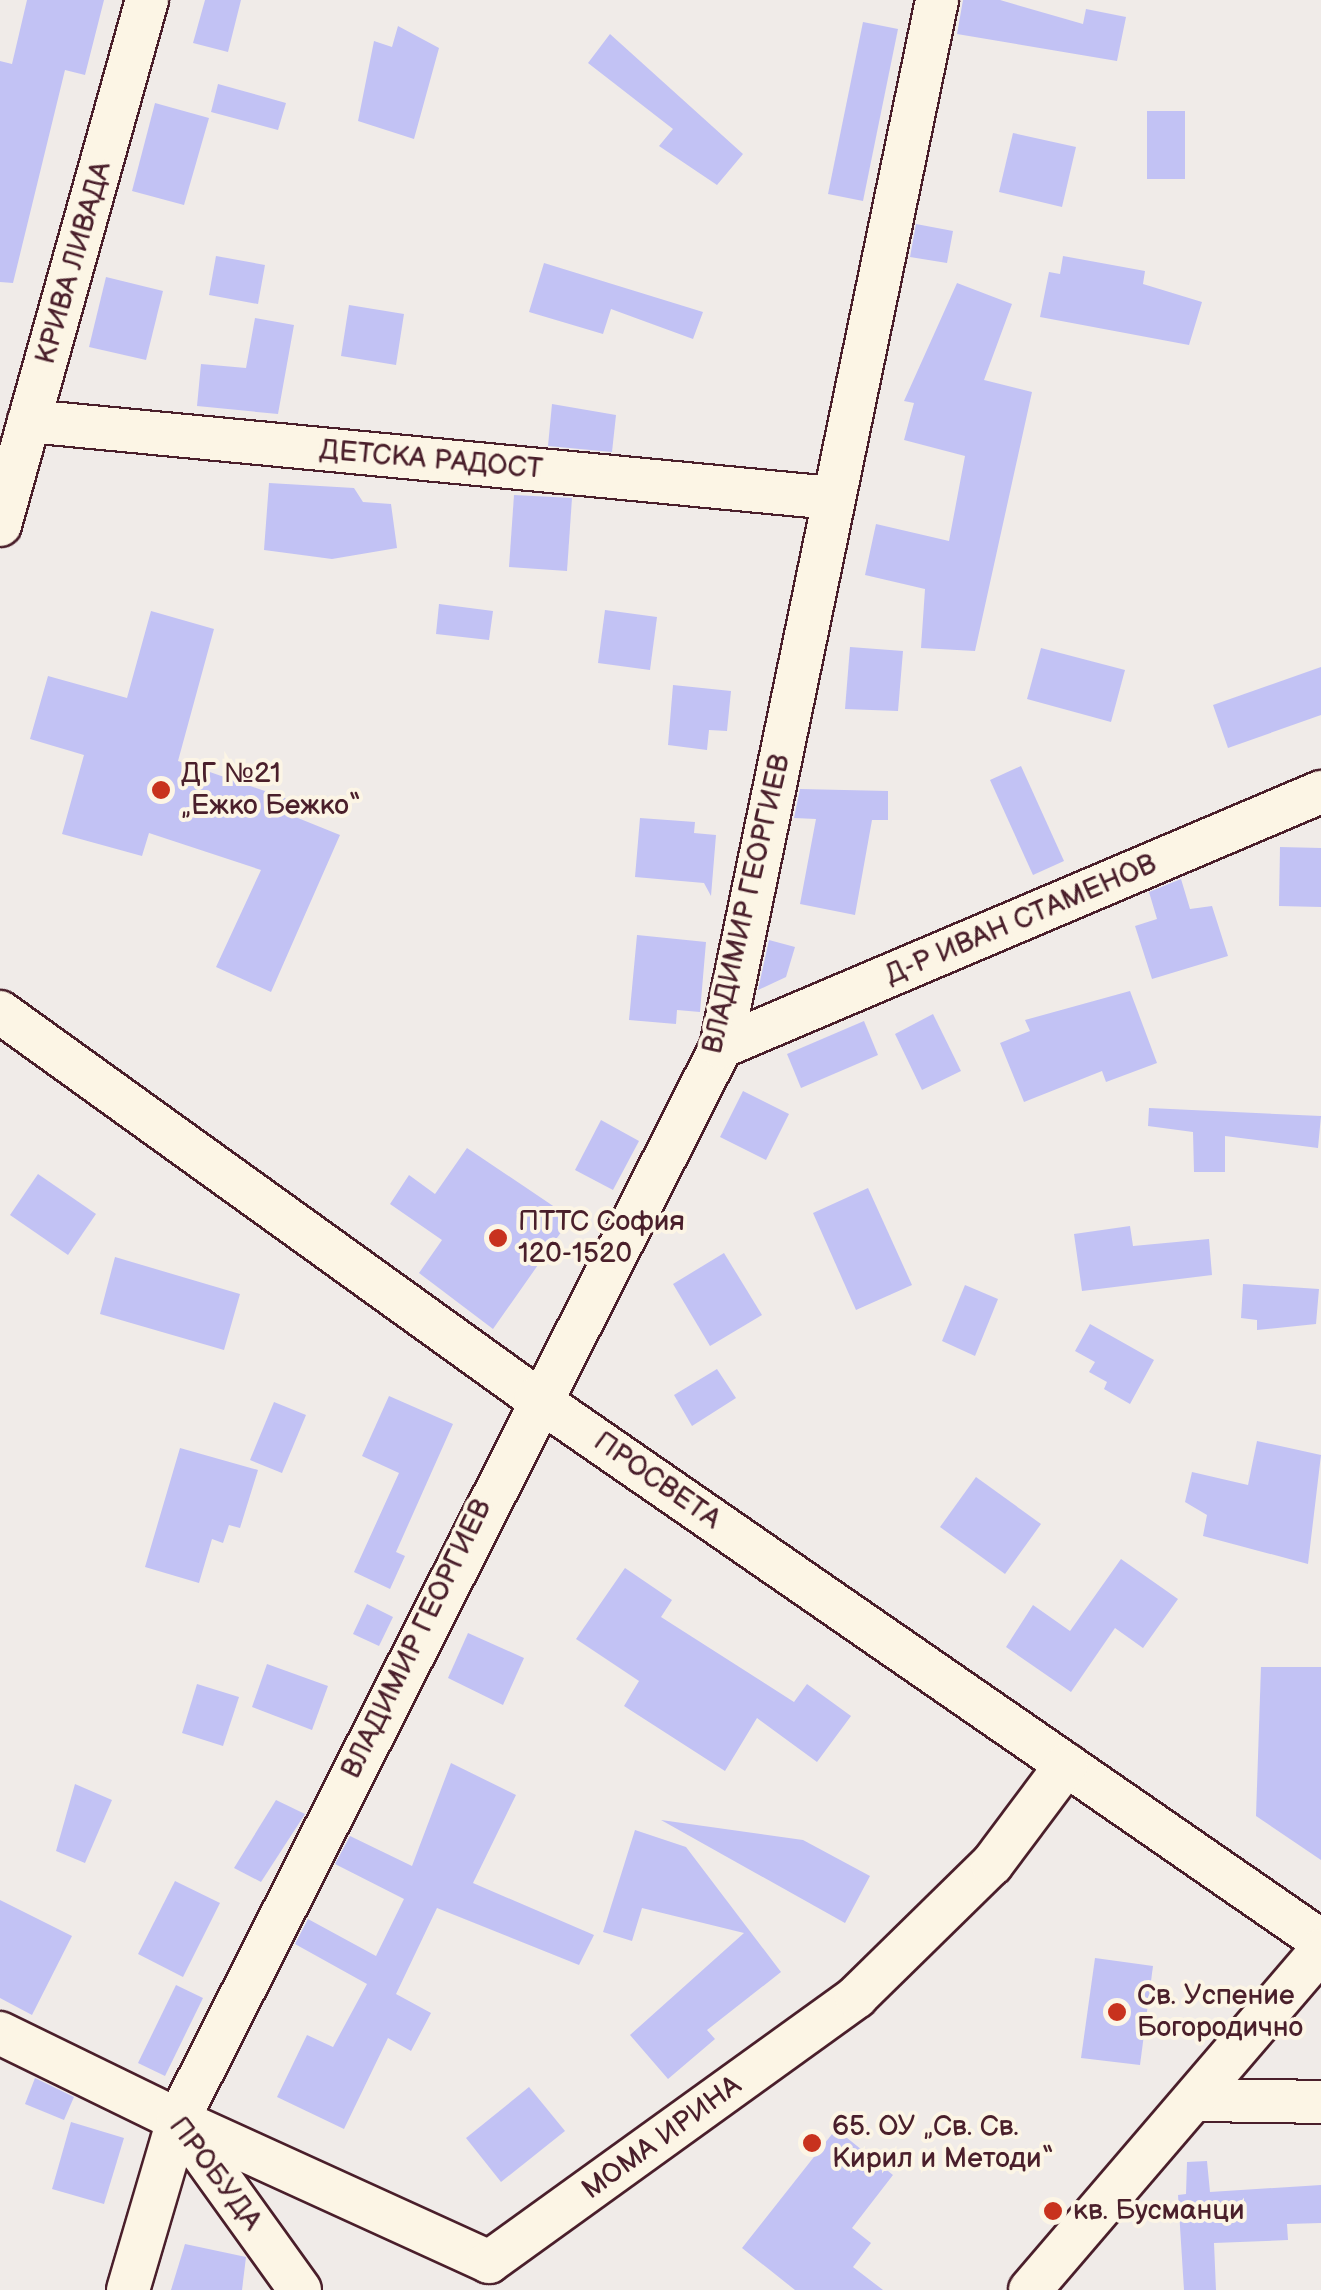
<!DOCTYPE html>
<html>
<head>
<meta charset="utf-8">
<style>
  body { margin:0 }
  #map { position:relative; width:1321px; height:2290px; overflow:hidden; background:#f0ebe8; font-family:"Balsamiq Sans",sans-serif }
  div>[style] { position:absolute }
  .building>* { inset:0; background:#c2c2f4 }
  .roads { filter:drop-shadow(2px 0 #4a1f2b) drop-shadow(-2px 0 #4a1f2b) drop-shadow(0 2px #4a1f2b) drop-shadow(0 -2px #4a1f2b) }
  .minor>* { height:42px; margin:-21px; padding:0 21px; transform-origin:21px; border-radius:21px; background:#fcf5e5 }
  .dots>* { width:28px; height:28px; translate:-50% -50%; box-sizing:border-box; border:5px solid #fcf5e5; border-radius:50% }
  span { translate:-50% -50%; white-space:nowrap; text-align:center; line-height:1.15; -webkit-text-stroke:8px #fcf5e5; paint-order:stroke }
  .street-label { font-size:28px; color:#4a1f2b }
  .poi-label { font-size:28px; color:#4a1f2b }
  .left { translate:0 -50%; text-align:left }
</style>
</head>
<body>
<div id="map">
  <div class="building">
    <div style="clip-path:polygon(27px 0,104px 0,85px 75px,65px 70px,13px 283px,0 282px,0 61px,12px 64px)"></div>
    <div style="clip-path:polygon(205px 0,241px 0,228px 52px,193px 43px)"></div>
    <div style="clip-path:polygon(963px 0,1000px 0,1083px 24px,1086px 9px,1126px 17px,1117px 61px,957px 34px)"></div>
    <div style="clip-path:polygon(863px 22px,898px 29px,863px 201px,828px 194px)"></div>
    <div style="clip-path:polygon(398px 26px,439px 48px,414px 139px,358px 121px,374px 41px,392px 47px)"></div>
    <div style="clip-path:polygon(610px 34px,743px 154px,717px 185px,659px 146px,673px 129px,588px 63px)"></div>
    <div style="clip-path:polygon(218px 84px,286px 103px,278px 130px,211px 112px)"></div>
    <div style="clip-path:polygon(155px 103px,209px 118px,184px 205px,132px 191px)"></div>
    <div style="clip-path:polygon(1147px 111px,1185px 111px,1185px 179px,1147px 179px)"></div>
    <div style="clip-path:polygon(1013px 133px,1076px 147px,1062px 207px,999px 192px)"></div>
    <div style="clip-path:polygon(916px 224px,953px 231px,947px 263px,910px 257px)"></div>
    <div style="clip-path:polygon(216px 256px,265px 265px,258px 304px,209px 295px)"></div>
    <div style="clip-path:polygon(1063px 256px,1145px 271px,1143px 284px,1202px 302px,1189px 345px,1040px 317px,1049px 272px,1060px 274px)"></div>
    <div style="clip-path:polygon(544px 263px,703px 312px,693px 339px,611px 309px,603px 334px,529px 312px)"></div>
    <div style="clip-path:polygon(106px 277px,163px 291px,146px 360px,89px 347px)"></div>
    <div style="clip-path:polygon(957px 283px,1012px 304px,984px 380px,1032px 392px,975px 651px,921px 648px,925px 589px,865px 575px,876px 524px,949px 541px,965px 456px,904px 440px,914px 403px,904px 401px)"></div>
    <div style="clip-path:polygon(349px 305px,404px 314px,396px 365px,341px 356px)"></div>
    <div style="clip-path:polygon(255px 318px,294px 325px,278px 414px,197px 406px,201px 364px,246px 368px)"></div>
    <div style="clip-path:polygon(552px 404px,616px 415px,612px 452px,548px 446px)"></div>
    <div style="clip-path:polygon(269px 483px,354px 488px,363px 502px,391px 504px,397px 548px,332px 559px,264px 550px)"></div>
    <div style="clip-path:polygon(514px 495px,572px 498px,567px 571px,509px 567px)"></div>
    <div style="clip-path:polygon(439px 604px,493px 611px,489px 640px,436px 634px)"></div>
    <div style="clip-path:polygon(605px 610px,657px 617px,650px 670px,598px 663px)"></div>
    <div style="clip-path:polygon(151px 611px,214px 629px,178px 761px,288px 799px,283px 812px,340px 835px,271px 992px,216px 967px,261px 870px,149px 833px,142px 856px,62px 834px,84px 755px,30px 739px,48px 676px,127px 698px)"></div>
    <div style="clip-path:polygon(850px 647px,903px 651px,898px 711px,845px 709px)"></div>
    <div style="clip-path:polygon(1041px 648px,1125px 670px,1111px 722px,1027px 699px)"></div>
    <div style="clip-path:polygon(1321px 667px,1321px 715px,1228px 748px,1213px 705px)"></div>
    <div style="clip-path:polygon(673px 685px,731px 691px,727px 731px,709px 730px,707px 750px,668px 745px)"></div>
    <div style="clip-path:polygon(1021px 766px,1064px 861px,1033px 875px,990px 780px)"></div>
    <div style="clip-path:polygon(800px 789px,888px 791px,888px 820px,872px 820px,855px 915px,800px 904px,816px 819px,794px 818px)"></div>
    <div style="clip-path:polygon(640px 818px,695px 822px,694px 833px,716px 835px,711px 896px,704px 883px,635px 877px)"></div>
    <div style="clip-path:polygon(1280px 847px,1321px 848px,1321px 907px,1279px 906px)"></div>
    <div style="clip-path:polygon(1181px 879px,1190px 909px,1212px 906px,1228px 956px,1152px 979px,1135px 926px,1157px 919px,1149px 892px)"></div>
    <div style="clip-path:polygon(637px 935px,706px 942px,700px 1012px,677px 1010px,676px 1024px,629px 1020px)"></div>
    <div style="clip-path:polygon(769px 940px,795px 947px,786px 977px,758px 990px)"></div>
    <div style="clip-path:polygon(1130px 991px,1157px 1063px,1106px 1082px,1102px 1071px,1024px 1102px,1000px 1043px,1030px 1031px,1025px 1020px)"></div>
    <div style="clip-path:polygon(933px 1014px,961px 1071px,922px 1090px,895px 1034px)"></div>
    <div style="clip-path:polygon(864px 1021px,878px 1055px,801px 1088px,787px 1054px)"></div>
    <div style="clip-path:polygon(743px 1091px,789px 1114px,766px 1160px,720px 1137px)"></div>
    <div style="clip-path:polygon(1149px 1108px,1321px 1116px,1318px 1148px,1225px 1136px,1225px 1172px,1194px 1172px,1193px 1132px,1148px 1126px)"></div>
    <div style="clip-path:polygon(601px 1120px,639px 1141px,613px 1190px,575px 1170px)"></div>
    <div style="clip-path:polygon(467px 1148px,571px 1218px,493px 1329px,419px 1273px,442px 1240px,390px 1204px,409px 1175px,435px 1194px)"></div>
    <div style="clip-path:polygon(38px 1174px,96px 1214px,68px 1255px,10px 1215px)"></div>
    <div style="clip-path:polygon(868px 1188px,912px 1285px,856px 1310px,813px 1213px)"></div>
    <div style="clip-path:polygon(1130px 1226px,1133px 1246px,1209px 1239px,1212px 1275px,1082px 1291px,1074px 1234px)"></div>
    <div style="clip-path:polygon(724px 1253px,762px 1315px,710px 1346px,673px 1284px)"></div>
    <div style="clip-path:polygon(115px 1257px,240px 1294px,224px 1350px,100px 1314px)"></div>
    <div style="clip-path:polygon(1243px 1284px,1319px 1289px,1316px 1324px,1257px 1330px,1257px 1320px,1241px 1318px)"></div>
    <div style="clip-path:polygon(965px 1285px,998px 1299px,975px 1356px,942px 1341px)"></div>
    <div style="clip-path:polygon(1090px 1324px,1154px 1360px,1130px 1404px,1104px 1389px,1107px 1382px,1089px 1372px,1095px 1362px,1075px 1351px)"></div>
    <div style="clip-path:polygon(717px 1369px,736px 1398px,692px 1426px,674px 1395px)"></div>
    <div style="clip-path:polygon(389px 1396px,453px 1424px,396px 1552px,405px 1556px,390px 1589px,354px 1572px,399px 1473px,362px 1456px)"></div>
    <div style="clip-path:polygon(274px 1402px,306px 1415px,282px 1473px,250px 1460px)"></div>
    <div style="clip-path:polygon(1257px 1441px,1321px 1455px,1308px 1564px,1203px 1536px,1207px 1515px,1185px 1502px,1192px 1472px,1248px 1485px)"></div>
    <div style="clip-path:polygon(180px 1448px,258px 1470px,240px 1528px,229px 1525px,223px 1543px,212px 1539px,199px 1583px,145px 1567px)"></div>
    <div style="clip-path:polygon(976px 1477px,1041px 1524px,1005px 1574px,940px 1527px)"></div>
    <div style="clip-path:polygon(1121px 1559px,1178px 1599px,1143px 1648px,1115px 1628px,1071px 1692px,1006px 1647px,1033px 1605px,1070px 1631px)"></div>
    <div style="clip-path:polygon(625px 1568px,672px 1600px,661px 1617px,794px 1702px,807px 1684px,851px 1716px,817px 1762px,757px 1718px,725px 1771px,624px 1706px,639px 1681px,576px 1639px)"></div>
    <div style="clip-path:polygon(367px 1604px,393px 1617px,379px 1646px,353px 1634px)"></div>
    <div style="clip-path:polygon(468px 1633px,524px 1658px,503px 1705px,448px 1678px)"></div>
    <div style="clip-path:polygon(267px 1664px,328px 1686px,312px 1730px,252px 1707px)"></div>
    <div style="clip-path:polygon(1261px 1667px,1321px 1667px,1321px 1860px,1256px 1816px)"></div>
    <div style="clip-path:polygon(197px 1684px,239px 1697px,223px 1746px,182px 1733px)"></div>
    <div style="clip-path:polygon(451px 1763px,516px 1795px,473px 1883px,594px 1935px,579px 1965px,437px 1908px,396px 1994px,431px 2013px,411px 2051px,388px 2038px,344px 2129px,277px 2097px,307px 2035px,333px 2047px,367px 1984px,295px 1944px,308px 1919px,376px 1956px,404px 1899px,335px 1864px,350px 1836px,412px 1866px)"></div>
    <div style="clip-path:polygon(75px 1784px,112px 1800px,85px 1863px,56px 1851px)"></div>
    <div style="clip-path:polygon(276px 1800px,305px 1814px,261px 1882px,234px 1868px)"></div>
    <div style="clip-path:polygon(661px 1820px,803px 1840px,870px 1876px,845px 1923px)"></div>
    <div style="clip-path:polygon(635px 1830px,686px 1847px,781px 1972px,707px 2030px,715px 2039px,668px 2079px,630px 2035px,744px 1933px,642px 1908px,632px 1941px,603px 1932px)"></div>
    <div style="clip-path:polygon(175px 1881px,220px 1903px,183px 1977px,138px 1954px)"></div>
    <div style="clip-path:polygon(0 1900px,72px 1936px,32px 2015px,0 1998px)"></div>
    <div style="clip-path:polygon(1095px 1958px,1153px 1966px,1140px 2065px,1081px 2058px)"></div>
    <div style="clip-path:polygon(176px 1985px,203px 1998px,165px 2076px,138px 2063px)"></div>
    <div style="clip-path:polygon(35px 2078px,74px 2097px,64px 2120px,25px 2104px)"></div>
    <div style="clip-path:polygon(529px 2087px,565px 2131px,501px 2182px,466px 2138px)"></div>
    <div style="clip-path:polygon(71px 2122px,124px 2138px,104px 2204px,52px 2189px)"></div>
    <div style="clip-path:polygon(836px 2129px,893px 2175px,852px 2228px,871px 2243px,853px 2267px,883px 2290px,795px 2290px,742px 2248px)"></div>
    <div style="clip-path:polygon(1207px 2161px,1210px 2192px,1321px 2185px,1321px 2223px,1287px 2224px,1288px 2240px,1214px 2243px,1216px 2290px,1184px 2290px,1178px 2195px,1186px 2194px,1187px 2162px)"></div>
    <div style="clip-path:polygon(185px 2244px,246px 2257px,242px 2290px,171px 2290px)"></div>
  </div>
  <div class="roads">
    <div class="minor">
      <div style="left:29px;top:421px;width:807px;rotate:5.48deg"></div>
      <div style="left:0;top:525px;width:545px;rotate:-74.36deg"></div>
      <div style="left:0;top:1012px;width:661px;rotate:35.76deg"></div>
      <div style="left:536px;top:1398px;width:955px;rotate:34.67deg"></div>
      <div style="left:721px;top:1047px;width:652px;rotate:-23.03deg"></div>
      <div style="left:0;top:2033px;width:198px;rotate:26deg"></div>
      <div style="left:178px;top:2120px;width:209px;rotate:54.3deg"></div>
      <div style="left:1200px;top:2100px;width:121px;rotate:0.9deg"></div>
      <div style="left:178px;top:2120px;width:342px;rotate:24.5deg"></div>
      <div style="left:489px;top:2262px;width:453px;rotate:-35.8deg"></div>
      <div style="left:856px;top:1997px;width:190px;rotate:-44.4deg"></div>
      <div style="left:992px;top:1864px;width:124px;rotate:-53.2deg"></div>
      <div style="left:128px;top:2290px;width:177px;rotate:-73.6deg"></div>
      <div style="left:178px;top:2120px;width:1203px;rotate:-63.16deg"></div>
      <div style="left:721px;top:1047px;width:1069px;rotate:-78.34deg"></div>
      <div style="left:1030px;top:2290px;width:448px;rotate:-49.4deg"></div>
    </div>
  </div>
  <div class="dots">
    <div style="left:161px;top:790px;background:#c8321e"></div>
    <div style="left:498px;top:1238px;background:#c8321e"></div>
    <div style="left:1117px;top:2012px;background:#c8321e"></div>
    <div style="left:812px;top:2143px;background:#c8321e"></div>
    <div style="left:1053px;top:2211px;background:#c8321e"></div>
  </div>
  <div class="street-label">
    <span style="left:74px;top:263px;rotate:-74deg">КРИВА ЛИВАДА</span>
    <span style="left:431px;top:460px;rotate:5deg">ДЕТСКА РАДОСТ</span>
    <span style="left:747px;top:904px;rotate:-77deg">ВЛАДИМИР ГЕОРГИЕВ</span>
    <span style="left:1021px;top:920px;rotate:-23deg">Д-Р ИВАН СТАМЕНОВ</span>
    <span style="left:657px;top:1481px;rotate:35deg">ПРОСВЕТА</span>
    <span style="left:417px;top:1639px;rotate:-64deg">ВЛАДИМИР ГЕОРГИЕВ</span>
    <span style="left:662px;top:2138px;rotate:-36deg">МОМА ИРИНА</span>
    <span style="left:215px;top:2174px;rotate:53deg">ПРОБУДА</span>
  </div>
  <div class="poi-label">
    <span class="left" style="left:181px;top:790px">ДГ №21<br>„Ежко Бежко“</span>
    <span class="left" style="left:518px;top:1238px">ПТТС София<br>120-1520</span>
    <span class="left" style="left:1137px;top:2012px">Св. Успение<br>Богородично</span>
    <span class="left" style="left:832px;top:2143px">65. ОУ „Св. Св.<br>Кирил и Методи“</span>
    <span class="left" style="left:1073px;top:2211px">кв. Бусманци</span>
  </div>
</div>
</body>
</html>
